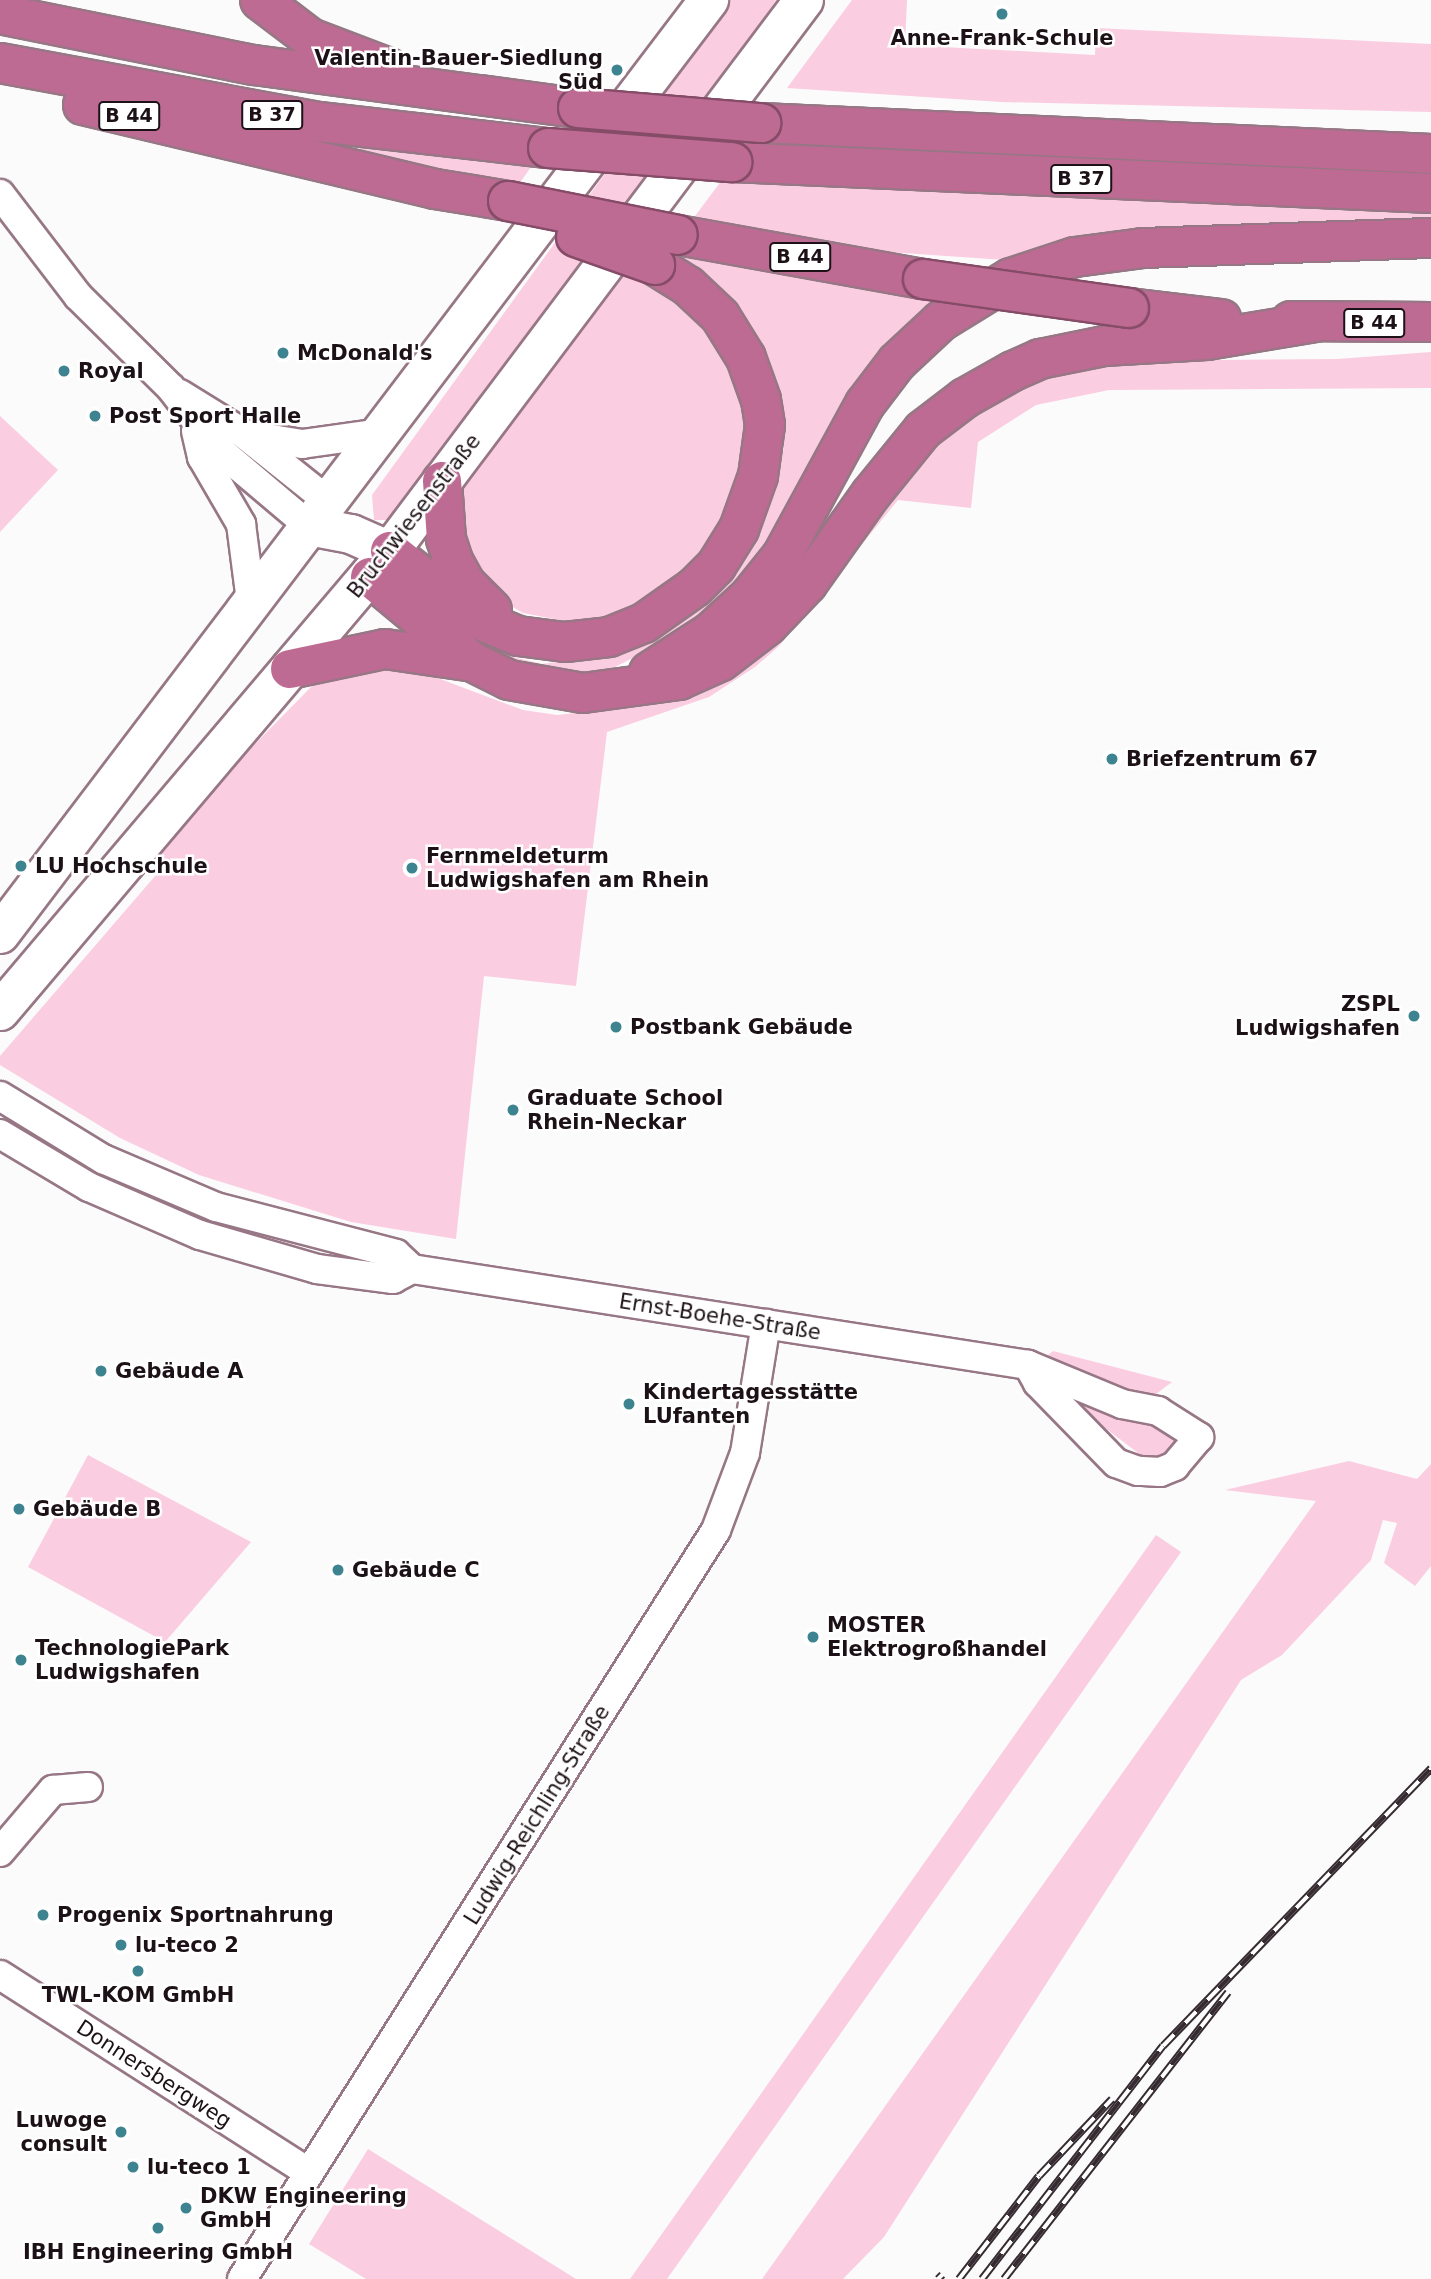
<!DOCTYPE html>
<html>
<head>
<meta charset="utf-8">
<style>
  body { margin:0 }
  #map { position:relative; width:1431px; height:2279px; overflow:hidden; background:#fbfbfb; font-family:"DejaVu Sans",sans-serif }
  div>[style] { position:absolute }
  .green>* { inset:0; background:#fbcde1 }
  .roads { filter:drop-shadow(2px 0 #977785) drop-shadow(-2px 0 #977785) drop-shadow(0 2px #977785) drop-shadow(0 -2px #977785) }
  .street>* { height:28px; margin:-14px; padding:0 14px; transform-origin:14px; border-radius:14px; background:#fff }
  .secondary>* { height:38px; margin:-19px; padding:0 19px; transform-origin:19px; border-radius:19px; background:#fff }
  .highway>* { height:38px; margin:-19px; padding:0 19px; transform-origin:19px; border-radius:19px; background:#be6b93 }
  .rail>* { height:8px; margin-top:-4px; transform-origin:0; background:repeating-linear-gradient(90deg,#fff 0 16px,#352b30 0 32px); box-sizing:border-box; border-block:2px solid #352b30 }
  .bridges { filter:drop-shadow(2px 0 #854c67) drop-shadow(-2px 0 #854c67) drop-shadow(0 2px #854c67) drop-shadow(0 -2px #854c67) }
  .highway-bridge>* { height:38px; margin:-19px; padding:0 19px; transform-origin:19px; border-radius:19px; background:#be6b93 }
  .dots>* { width:19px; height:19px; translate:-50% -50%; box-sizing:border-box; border:4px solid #fff; border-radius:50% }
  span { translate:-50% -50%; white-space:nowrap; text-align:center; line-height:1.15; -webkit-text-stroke:5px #fff; paint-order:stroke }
  .shield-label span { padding:2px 5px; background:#fff; border:2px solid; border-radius:5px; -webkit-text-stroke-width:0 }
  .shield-label { font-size:19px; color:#1c1116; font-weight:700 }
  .poi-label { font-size:21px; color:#1c1116; font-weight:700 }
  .right { translate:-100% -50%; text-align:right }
  .left { translate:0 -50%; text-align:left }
  .street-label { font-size:21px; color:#1c1116 }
</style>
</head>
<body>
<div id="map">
  <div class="green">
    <div style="clip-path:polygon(731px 0,776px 0,722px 83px,407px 506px,387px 520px,374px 520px,372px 495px)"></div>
    <div style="clip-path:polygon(852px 0,907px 0,905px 45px,1095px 55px,1096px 28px,1431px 44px,1431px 112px,1001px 102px,787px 88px)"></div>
    <div style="clip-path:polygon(361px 145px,533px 164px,517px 187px,358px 153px)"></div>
    <div style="clip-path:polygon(722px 180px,1431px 210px,1431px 226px,1227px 230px,1005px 260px,859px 250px,692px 220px)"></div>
    <div style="clip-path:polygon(674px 251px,932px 301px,878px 372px,765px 557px,708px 620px,601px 674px,561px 677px,487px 656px,473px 637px,513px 657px,542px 664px,618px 654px,687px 614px,753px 547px,784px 448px,783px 399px,766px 351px,737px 311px,674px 259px)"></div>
    <div style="clip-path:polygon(617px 266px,678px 294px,716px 335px,748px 402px,749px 476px,699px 571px,619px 614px,575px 623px,523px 613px,490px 593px,461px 556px,459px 483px)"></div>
    <div style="clip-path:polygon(1431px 352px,1431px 388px,1109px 390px,1036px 405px,978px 442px,971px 508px,898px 500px,778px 647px,755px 667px,709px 697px,607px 732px,576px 986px,484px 976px,456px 1239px,351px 1222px,199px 1175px,120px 1138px,0 1065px,0 1056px,162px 868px,153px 848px,313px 685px,374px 664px,427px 674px,523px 710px,557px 715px,630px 707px,694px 686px,938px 438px,1020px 384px,1075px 367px,1118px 361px,1337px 359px)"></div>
    <div style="clip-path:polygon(0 416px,58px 470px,0 532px)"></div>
    <div style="clip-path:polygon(1053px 1351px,1172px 1382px,1148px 1400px,1045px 1358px)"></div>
    <div style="clip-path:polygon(1072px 1390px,1146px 1417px,1175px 1435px,1175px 1448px,1166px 1460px,1142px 1456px,1096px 1421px)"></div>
    <div style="clip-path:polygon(88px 1455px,251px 1542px,165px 1642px,28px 1567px)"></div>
    <div style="clip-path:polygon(1349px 1461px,1417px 1479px,1431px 1464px,1431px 1566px,1415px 1586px,1384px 1563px,1397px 1523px,1383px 1520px,1371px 1560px,1282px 1655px,1241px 1680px,884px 2237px,843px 2279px,762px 2279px,1316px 1501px,1225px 1490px)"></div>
    <div style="clip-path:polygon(1156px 1535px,1181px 1552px,667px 2279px,630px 2279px)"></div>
    <div style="clip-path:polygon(368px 2149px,576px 2279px,366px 2279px,309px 2244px)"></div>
  </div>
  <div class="roads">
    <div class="street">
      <div style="left:0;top:194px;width:128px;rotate:52.6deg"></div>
      <div style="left:78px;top:296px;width:131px;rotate:44.7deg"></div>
      <div style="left:171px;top:388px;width:77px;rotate:52.4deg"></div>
      <div style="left:218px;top:449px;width:119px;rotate:40.2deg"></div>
      <div style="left:180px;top:394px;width:75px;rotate:32deg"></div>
      <div style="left:244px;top:434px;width:107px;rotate:38.6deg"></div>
      <div style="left:196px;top:431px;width:27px;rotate:77deg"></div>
      <div style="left:202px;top:457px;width:78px;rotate:59.8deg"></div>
      <div style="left:241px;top:524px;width:78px;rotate:82.6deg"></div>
      <div style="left:247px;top:435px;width:56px;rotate:9.3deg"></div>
      <div style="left:302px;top:444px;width:79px;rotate:-8deg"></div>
      <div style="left:0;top:1096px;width:121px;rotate:31.5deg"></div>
      <div style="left:103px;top:1159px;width:123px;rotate:23deg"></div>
      <div style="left:216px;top:1207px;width:186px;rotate:14.6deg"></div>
      <div style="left:396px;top:1254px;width:22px;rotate:43deg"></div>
      <div style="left:412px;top:1269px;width:623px;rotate:8.86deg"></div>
      <div style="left:1028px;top:1365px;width:102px;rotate:22.5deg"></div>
      <div style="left:1122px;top:1404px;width:37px;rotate:11deg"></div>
      <div style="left:1158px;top:1411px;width:49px;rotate:32.4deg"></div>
      <div style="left:1199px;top:1437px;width:38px;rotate:130deg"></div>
      <div style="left:1175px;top:1466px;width:16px;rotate:158deg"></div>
      <div style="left:1160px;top:1472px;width:22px;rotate:-177deg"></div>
      <div style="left:1138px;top:1471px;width:23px;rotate:-160deg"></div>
      <div style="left:1116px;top:1463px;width:112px;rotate:-134.3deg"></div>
      <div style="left:1038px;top:1383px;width:21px;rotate:-119deg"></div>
      <div style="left:0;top:1134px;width:104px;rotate:30.8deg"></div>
      <div style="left:89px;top:1187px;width:121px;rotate:23.4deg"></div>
      <div style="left:200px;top:1235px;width:122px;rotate:16.2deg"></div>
      <div style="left:317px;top:1269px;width:77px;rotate:7.5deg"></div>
      <div style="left:393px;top:1279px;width:21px;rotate:-28deg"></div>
      <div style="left:0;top:1852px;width:82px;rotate:-49.5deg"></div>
      <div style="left:53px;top:1790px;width:35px;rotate:-5deg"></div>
      <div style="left:0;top:1975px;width:366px;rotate:32.6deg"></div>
      <div style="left:242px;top:2279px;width:886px;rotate:-57.67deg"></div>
      <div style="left:716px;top:1530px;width:82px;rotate:-69.4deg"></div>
      <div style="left:745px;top:1453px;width:131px;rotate:-80.8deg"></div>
    </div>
    <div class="secondary">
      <div style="left:309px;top:526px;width:43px;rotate:10.8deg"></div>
      <div style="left:351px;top:534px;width:43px;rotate:23.6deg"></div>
      <div style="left:0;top:934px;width:1173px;rotate:-52.8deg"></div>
      <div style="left:0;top:1011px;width:603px;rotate:-49.71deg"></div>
      <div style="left:390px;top:551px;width:689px;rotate:-53.08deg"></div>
    </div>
    <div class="highway">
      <div style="left:260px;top:0;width:63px;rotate:37.2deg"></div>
      <div style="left:310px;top:38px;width:85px;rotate:20.8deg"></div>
      <div style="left:0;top:14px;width:259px;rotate:11.4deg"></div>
      <div style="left:254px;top:65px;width:327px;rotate:7.6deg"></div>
      <div style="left:0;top:63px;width:324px;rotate:10.5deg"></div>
      <div style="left:319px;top:122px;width:230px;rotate:6.5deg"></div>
      <div style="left:83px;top:105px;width:362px;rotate:13.4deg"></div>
      <div style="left:435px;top:189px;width:74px;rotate:9.3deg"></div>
      <div style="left:761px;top:123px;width:671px;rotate:2.65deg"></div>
      <div style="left:732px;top:162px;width:700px;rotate:2.54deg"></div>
      <div style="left:678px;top:235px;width:249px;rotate:10.2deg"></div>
      <div style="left:1129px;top:308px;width:93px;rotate:6.8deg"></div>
      <div style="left:1291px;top:321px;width:140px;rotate:0.4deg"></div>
      <div style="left:442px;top:481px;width:58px;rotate:86.1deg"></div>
      <div style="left:446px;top:539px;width:23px;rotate:72deg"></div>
      <div style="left:453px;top:561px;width:25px;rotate:61deg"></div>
      <div style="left:465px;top:583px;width:38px;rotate:45deg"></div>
      <div style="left:390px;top:551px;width:105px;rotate:38.8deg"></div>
      <div style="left:472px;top:617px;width:50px;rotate:22.4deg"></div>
      <div style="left:518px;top:636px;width:47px;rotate:7.3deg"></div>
      <div style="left:565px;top:642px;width:44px;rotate:-6.5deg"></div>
      <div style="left:609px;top:637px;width:38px;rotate:-22deg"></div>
      <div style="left:644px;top:623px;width:62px;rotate:-35.2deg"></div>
      <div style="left:695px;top:587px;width:30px;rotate:-45deg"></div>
      <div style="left:716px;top:566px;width:44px;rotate:-58.1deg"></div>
      <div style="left:739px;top:529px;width:56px;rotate:-70.3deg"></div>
      <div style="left:758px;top:476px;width:51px;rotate:-82.2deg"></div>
      <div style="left:765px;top:425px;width:25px;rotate:-99deg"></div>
      <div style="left:761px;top:400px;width:45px;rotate:-109.7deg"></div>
      <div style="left:746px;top:358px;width:49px;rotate:-121.8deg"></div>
      <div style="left:720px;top:316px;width:44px;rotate:-136.8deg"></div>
      <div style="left:688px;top:286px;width:39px;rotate:-148deg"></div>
      <div style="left:370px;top:577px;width:131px;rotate:39.7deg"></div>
      <div style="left:471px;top:661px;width:42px;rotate:26.6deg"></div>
      <div style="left:509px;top:680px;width:75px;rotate:10deg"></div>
      <div style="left:583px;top:693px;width:97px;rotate:-7.7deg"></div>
      <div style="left:679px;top:680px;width:46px;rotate:-24.3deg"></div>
      <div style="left:721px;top:661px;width:59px;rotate:-37.5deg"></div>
      <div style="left:768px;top:625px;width:57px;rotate:-46.4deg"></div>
      <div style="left:807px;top:584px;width:110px;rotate:-54.6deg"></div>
      <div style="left:871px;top:494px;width:82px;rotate:-50.9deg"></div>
      <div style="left:923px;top:430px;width:53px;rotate:-37.3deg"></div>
      <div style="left:965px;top:398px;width:55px;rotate:-29.4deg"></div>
      <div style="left:1013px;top:371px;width:30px;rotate:-24deg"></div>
      <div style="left:1040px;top:359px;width:65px;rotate:-11.5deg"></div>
      <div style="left:1104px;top:346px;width:103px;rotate:-3.3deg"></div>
      <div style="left:1207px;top:340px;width:110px;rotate:-9.4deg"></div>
      <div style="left:290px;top:669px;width:97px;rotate:-11.9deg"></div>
      <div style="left:385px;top:649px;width:83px;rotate:8.3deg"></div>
      <div style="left:649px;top:672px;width:74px;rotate:-32.8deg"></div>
      <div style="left:711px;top:632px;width:53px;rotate:-42.7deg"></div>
      <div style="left:750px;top:596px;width:51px;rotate:-51.3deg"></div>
      <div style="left:782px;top:556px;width:173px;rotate:-61.4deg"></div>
      <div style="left:865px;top:404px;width:53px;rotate:-52.7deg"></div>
      <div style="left:897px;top:362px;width:60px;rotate:-43deg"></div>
      <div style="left:941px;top:321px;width:82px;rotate:-31.6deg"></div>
      <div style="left:1011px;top:278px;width:67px;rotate:-18.2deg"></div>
      <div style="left:1075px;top:257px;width:69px;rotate:-7.5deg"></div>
      <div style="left:1143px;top:248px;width:288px;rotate:-2deg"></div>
    </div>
  </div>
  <div class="rail">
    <div style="left:938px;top:2279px;width:6px;rotate:-45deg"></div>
    <div style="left:959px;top:2279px;width:130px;rotate:-52.2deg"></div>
    <div style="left:1039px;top:2176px;width:106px;rotate:-46.5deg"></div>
    <div style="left:982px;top:2279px;width:295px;rotate:-52.2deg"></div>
    <div style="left:1163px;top:2046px;width:386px;rotate:-46deg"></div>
    <div style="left:1004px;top:2279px;width:364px;rotate:-52deg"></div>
  </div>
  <div class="bridges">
    <div class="highway-bridge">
      <div style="left:578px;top:108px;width:184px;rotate:4.7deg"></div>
      <div style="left:548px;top:148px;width:185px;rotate:4.4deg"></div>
      <div style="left:508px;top:201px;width:173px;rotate:11.3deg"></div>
      <div style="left:576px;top:237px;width:84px;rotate:19.5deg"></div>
      <div style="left:923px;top:279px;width:208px;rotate:8deg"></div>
    </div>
  </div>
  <div class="dots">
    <div style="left:1002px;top:14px;background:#3e8490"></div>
    <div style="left:617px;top:70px;background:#3e8490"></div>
    <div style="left:283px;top:353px;background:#3e8490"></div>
    <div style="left:64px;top:371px;background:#3e8490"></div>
    <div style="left:95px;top:416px;background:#3e8490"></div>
    <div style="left:1112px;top:759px;background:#3e8490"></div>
    <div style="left:21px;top:866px;background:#3e8490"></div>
    <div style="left:412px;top:868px;background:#3e8490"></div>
    <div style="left:1414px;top:1016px;background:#3e8490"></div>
    <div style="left:616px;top:1027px;background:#3e8490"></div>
    <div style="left:513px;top:1110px;background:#3e8490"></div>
    <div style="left:101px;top:1371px;background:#3e8490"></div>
    <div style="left:629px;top:1404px;background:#3e8490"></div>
    <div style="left:19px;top:1509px;background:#3e8490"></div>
    <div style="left:338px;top:1570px;background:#3e8490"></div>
    <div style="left:813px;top:1637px;background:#3e8490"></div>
    <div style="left:21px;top:1660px;background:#3e8490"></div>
    <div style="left:43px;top:1915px;background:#3e8490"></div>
    <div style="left:121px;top:1945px;background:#3e8490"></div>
    <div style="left:138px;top:1971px;background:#3e8490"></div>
    <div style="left:121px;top:2132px;background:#3e8490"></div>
    <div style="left:133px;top:2167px;background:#3e8490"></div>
    <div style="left:186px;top:2208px;background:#3e8490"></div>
    <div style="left:158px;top:2228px;background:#3e8490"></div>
  </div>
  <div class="shield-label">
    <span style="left:272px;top:115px">B 37</span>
    <span style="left:129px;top:116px">B 44</span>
    <span style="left:1081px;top:179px">B 37</span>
    <span style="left:800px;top:257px">B 44</span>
    <span style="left:1374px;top:323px">B 44</span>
  </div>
  <div class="poi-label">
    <span style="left:1002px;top:38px">Anne-Frank-Schule</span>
    <span class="right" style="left:603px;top:70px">Valentin-Bauer-Siedlung<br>Süd</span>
    <span class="left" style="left:297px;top:353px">McDonald's</span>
    <span class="left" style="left:78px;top:371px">Royal</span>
    <span class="left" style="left:109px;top:416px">Post Sport Halle</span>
    <span class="left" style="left:1126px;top:759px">Briefzentrum 67</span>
    <span class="left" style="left:426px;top:868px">Fernmeldeturm<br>Ludwigshafen am Rhein</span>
    <span class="left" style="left:35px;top:866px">LU Hochschule</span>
    <span class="right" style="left:1400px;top:1016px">ZSPL<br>Ludwigshafen</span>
    <span class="left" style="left:630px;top:1027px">Postbank Gebäude</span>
    <span class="left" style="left:527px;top:1110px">Graduate School<br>Rhein-Neckar</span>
    <span class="left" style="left:115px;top:1371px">Gebäude A</span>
    <span class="left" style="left:643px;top:1404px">Kindertagesstätte<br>LUfanten</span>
    <span class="left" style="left:33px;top:1509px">Gebäude B</span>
    <span class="left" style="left:352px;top:1570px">Gebäude C</span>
    <span class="left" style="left:827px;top:1637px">MOSTER<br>Elektrogroßhandel</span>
    <span class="left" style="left:35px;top:1660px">TechnologiePark<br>Ludwigshafen</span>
    <span class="left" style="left:57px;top:1915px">Progenix Sportnahrung</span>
    <span class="left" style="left:135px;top:1945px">lu-teco 2</span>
    <span style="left:138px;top:1995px">TWL-KOM GmbH</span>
    <span class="right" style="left:107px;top:2132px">Luwoge<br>consult</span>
    <span class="left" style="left:147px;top:2167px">lu-teco 1</span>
    <span class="left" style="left:200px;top:2208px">DKW Engineering<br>GmbH</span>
    <span style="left:158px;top:2252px">IBH Engineering GmbH</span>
  </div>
  <div class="street-label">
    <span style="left:414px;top:516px;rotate:-52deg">Bruchwiesenstraße</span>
    <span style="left:720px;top:1317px;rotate:9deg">Ernst-Boehe-Straße</span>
    <span style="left:537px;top:1815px;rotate:-58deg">Ludwig-Reichling-Straße</span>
    <span style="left:154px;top:2074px;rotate:33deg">Donnersbergweg</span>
  </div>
</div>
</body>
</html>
